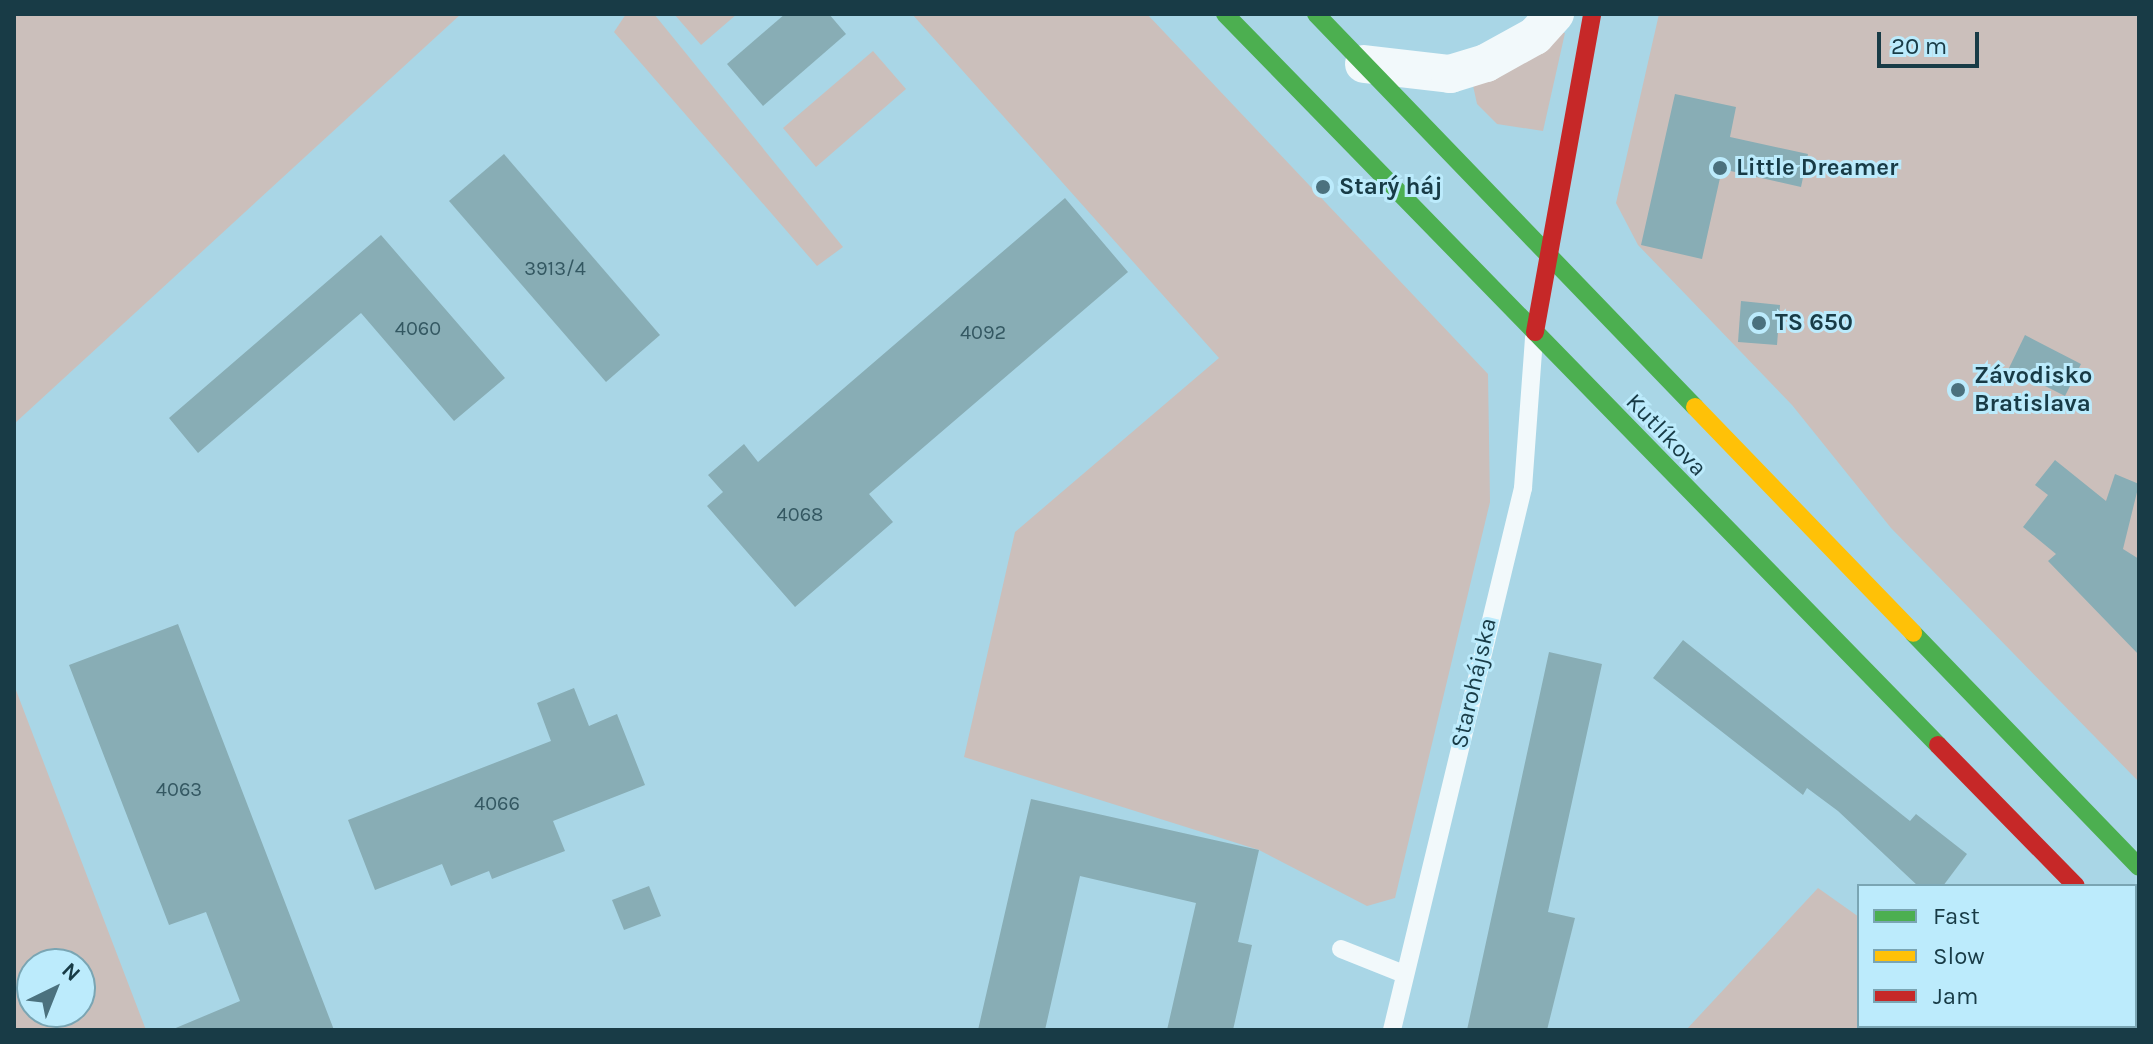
<!DOCTYPE html>
<html>
<head>
<meta charset="utf-8">
<style>
  body { margin:0 }
  #map { position:relative; width:2153px; height:1044px; overflow:hidden; background:#a9d6e6; font-family:Karla,sans-serif }
  div>[style] { position:absolute }
  .green>* { inset:0; background:#cbbfbb }
  .building>* { inset:0; background:#88adb5 }
  .lane>* { height:18px; margin:-9px; padding:0 9px; transform-origin:9px; border-radius:9px; background:#f2f9fb }
  .street>* { height:38px; margin:-19px; padding:0 19px; transform-origin:19px; border-radius:19px; background:#f2f9fb }
  .fast>* { height:18px; margin:-9px; padding:0 9px; transform-origin:9px; border-radius:9px; background:#4caf50 }
  .slow>* { height:18px; margin:-9px; padding:0 9px; transform-origin:9px; border-radius:9px; background:#ffc107 }
  .jam>* { height:18px; margin:-9px; padding:0 9px; transform-origin:9px; border-radius:9px; background:#c62828 }
  .dots>* { width:22px; height:22px; translate:-50% -50%; box-sizing:border-box; border:4px solid #bcebfc; border-radius:50% }
  span { translate:-50% -50%; white-space:nowrap; text-align:center; line-height:1.15; -webkit-text-stroke:6px #bcebfc; paint-order:stroke }
  .number-label { font-size:20px; color:#345862 }
  .number-label span { -webkit-text-stroke-width:0 }
  .poi-label { font-size:24px; color:#183b46; font-weight:700 }
  .left { translate:0 -50%; text-align:left }
  .street-label { font-size:24px; color:#183b46 }
  .frame { position:absolute; inset:0; border:16px solid #183b46; pointer-events:none }
  .legend { position:absolute; left:1857px; top:884px; width:280px; height:144px; box-sizing:border-box; background:#bcebfc; border:2px solid #7aa5b3; margin:0; padding:10px 14px; list-style:none; font-size:24px; color:#183b46 }
  .legend li { display:flex; align-items:center; gap:16px; height:40px }
  .legend b { width:40px; border:2px solid #7aa5b3 }
  .north { position:absolute; left:16px; top:948px; width:80px; height:80px; box-sizing:border-box; background:#bcebfc; border:2px solid #7aa5b3; border-radius:50%; rotate:43deg; font-size:22px; font-weight:700; line-height:32px; text-align:center; color:#183b46 }
  .north::after { content:''; display:block; margin:auto; width:28px; height:36px; background:#4b717e; clip-path:polygon(50% 0,100% 100%,50% 72%,0 100%) }
  .scale { position:absolute; left:1877px; top:32px; width:102px; height:36px; box-sizing:border-box; border:4px solid #183b46; border-top:0; padding-left:10px; font-size:24px; line-height:28px; white-space:nowrap; color:#183b46; -webkit-text-stroke:6px #bcebfc; paint-order:stroke }
</style>
</head>
<body>
<div id="map">
  <div class="green">
    <div style="clip-path:polygon(14px 14px,461px 14px,14px 424px)"></div>
    <div style="clip-path:polygon(626px 14px,654px 14px,843px 247px,817px 266px,614px 32px)"></div>
    <div style="clip-path:polygon(674px 14px,737px 14px,701px 45px)"></div>
    <div style="clip-path:polygon(912px 14px,1147px 14px,1488px 374px,1490px 502px,1395px 898px,1367px 906px,1259px 850px,964px 757px,1015px 532px,1219px 358px)"></div>
    <div style="clip-path:polygon(1659px 14px,2139px 14px,2139px 782px,1891px 528px,1792px 405px,1638px 245px,1616px 203px)"></div>
    <div style="clip-path:polygon(1560px 32px,1565px 33px,1543px 131px,1497px 124px,1477px 104px,1472px 81px)"></div>
    <div style="clip-path:polygon(873px 51px,906px 89px,816px 167px,783px 128px)"></div>
    <div style="clip-path:polygon(evenodd,14px 685px,146px 1030px,14px 1030px,14px 685px,80px 964px,80px 1012px,32px 1012px,32px 964px,80px 964px)"></div>
    <div style="clip-path:polygon(1818px 888px,1859px 917px,1859px 1026px,1969px 1030px,1686px 1030px)"></div>
  </div>
  <div class="building">
    <div style="clip-path:polygon(785px 14px,829px 14px,846px 34px,763px 106px,727px 64px)"></div>
    <div style="clip-path:polygon(1675px 94px,1736px 107px,1730px 137px,1808px 154px,1801px 187px,1722px 169px,1702px 259px,1641px 245px)"></div>
    <div style="clip-path:polygon(504px 154px,660px 335px,606px 382px,449px 201px)"></div>
    <div style="clip-path:polygon(1065px 198px,1128px 272px,869px 494px,893px 522px,795px 607px,707px 506px,723px 492px,708px 475px,744px 444px,758px 462px)"></div>
    <div style="clip-path:polygon(381px 235px,505px 378px,454px 421px,361px 313px,198px 453px,169px 418px)"></div>
    <div style="clip-path:polygon(1741px 301px,1780px 305px,1777px 345px,1738px 342px)"></div>
    <div style="clip-path:polygon(2025px 335px,2081px 364px,2065px 396px,2009px 368px)"></div>
    <div style="clip-path:polygon(2055px 460px,2106px 501px,2115px 474px,2139px 484px,2123px 549px,2139px 559px,2139px 655px,2048px 561px,2056px 554px,2023px 527px,2048px 495px,2035px 485px)"></div>
    <div style="clip-path:polygon(178px 624px,334px 1030px,171px 1030px,240px 1001px,206px 912px,169px 925px,69px 665px)"></div>
    <div style="clip-path:polygon(1683px 640px,1910px 821px,1916px 814px,1967px 854px,1943px 886px,1918px 886px,1838px 811px,1807px 788px,1803px 795px,1653px 678px)"></div>
    <div style="clip-path:polygon(1549px 652px,1602px 664px,1548px 912px,1575px 918px,1547px 1030px,1467px 1030px)"></div>
    <div style="clip-path:polygon(574px 688px,589px 726px,617px 714px,645px 785px,553px 821px,565px 851px,492px 879px,489px 871px,451px 886px,442px 864px,375px 890px,348px 820px,551px 741px,537px 703px)"></div>
    <div style="clip-path:polygon(1031px 799px,1259px 850px,1238px 942px,1252px 945px,1233px 1030px,1167px 1030px,1196px 903px,1080px 876px,1045px 1030px,978px 1030px)"></div>
    <div style="clip-path:polygon(649px 886px,661px 916px,624px 930px,612px 900px)"></div>
  </div>
  <div class="lane">
    <div style="left:1341px;top:949px;width:68px;rotate:21.6deg"></div>
    <div style="left:1392px;top:1030px;width:558px;rotate:-76.41deg"></div>
    <div style="left:1523px;top:488px;width:151px;rotate:-85.8deg"></div>
  </div>
  <div class="street">
    <div style="left:1364px;top:64px;width:87px;rotate:6.6deg"></div>
    <div style="left:1450px;top:74px;width:38px;rotate:-17deg"></div>
    <div style="left:1486px;top:63px;width:56px;rotate:-28.9deg"></div>
    <div style="left:1535px;top:36px;width:30px;rotate:-48deg"></div>
  </div>
  <div class="fast">
    <div style="left:1225px;top:14px;width:1021px;rotate:45.71deg"></div>
    <div style="left:1316px;top:14px;width:546px;rotate:46.04deg"></div>
    <div style="left:1913px;top:633px;width:325px;rotate:46deg"></div>
    <div style="left:2135px;top:961px;width:8px;rotate:60deg"></div>
  </div>
  <div class="slow">
    <div style="left:1695px;top:407px;width:314px;rotate:46deg"></div>
  </div>
  <div class="jam">
    <div style="left:1535px;top:332px;width:323px;rotate:-79.8deg"></div>
    <div style="left:1938px;top:745px;width:197px;rotate:45.6deg"></div>
  </div>
  <div class="dots">
    <div style="left:1720px;top:168px;background:#4b717e"></div>
    <div style="left:1323px;top:187px;background:#4b717e"></div>
    <div style="left:1759px;top:323px;background:#4b717e"></div>
    <div style="left:1958px;top:390px;background:#4b717e"></div>
  </div>
  <div class="number-label">
    <span style="left:555px;top:268px">3913/4</span>
    <span style="left:418px;top:328px">4060</span>
    <span style="left:983px;top:332px">4092</span>
    <span style="left:800px;top:514px">4068</span>
    <span style="left:179px;top:789px">4063</span>
    <span style="left:497px;top:803px">4066</span>
  </div>
  <div class="poi-label">
    <span class="left" style="left:1736px;top:168px">Little Dreamer</span>
    <span class="left" style="left:1339px;top:187px">Starý háj</span>
    <span class="left" style="left:1775px;top:323px">TS 650</span>
    <span class="left" style="left:1974px;top:390px">Závodisko<br>Bratislava</span>
  </div>
  <div class="street-label">
    <span style="left:1666px;top:435px;rotate:46deg">Kutlíkova</span>
    <span style="left:1474px;top:683px;rotate:-77deg">Starohájska</span>
  </div>
  <div class="frame"></div>
  <ul class="legend">
  <li><b style="height:10px;background:#4caf50"></b>Fast</li>
  <li><b style="height:10px;background:#ffc107"></b>Slow</li>
  <li><b style="height:10px;background:#c62828"></b>Jam</li>
  </ul>
  <div class="north">N</div>
  <div class="scale">20 m</div>
</div>
</body>
</html>
